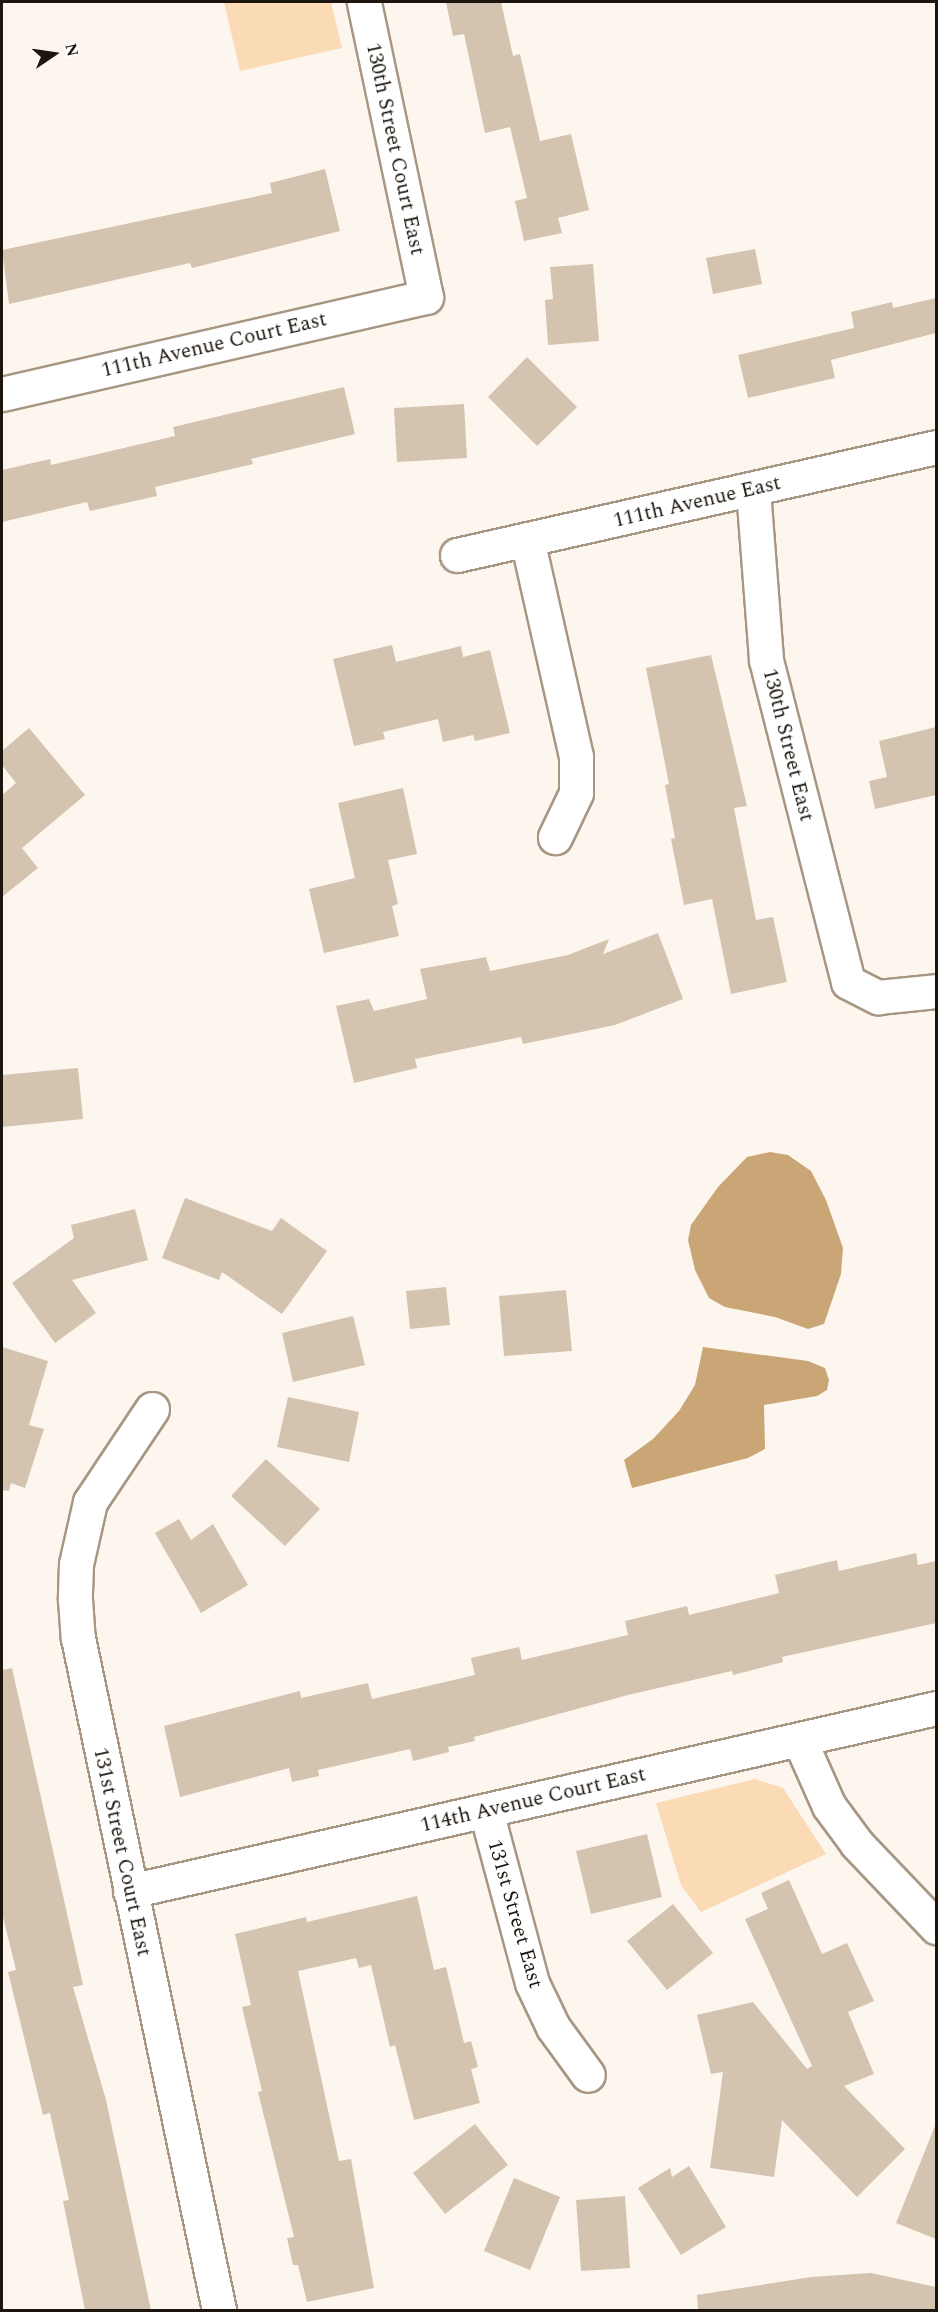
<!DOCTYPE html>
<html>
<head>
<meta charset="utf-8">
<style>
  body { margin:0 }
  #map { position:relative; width:938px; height:2312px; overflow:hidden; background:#fdf6ee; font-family:Spectral,serif }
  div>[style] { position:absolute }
  .green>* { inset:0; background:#fadbb6 }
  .water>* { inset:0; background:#caa575 }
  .building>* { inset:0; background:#d4c3af }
  .roads { filter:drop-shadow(2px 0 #a79683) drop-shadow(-2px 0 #a79683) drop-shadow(0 2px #a79683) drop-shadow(0 -2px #a79683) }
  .street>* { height:33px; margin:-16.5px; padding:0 16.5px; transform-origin:16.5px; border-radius:16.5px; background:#fff }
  span { translate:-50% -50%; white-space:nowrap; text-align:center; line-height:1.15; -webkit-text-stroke:6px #fff; paint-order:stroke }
  .street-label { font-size:21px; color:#1c160e }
  .frame { position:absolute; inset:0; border:3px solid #1c160e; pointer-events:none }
  .north { position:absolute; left:24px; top:24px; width:60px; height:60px; -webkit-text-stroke:4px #fff; paint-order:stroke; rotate:77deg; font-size:16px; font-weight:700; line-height:24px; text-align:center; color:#1c160e }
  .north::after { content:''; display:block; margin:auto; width:21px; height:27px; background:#1c160e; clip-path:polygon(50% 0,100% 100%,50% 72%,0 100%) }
</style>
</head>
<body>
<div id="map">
  <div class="green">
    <div style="clip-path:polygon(224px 2px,331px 2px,342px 48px,240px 71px)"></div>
    <div style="clip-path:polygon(755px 1779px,783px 1788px,826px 1854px,701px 1912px,681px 1885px,656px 1803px)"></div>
  </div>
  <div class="water">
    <div style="clip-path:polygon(770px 1152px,788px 1155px,811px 1171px,826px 1200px,843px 1248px,841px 1274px,824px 1324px,808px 1329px,775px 1317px,725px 1307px,709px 1298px,695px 1270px,688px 1240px,691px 1225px,718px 1187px,747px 1157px)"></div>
    <div style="clip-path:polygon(703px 1347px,808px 1361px,825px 1368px,829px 1380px,827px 1390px,817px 1396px,764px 1405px,765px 1449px,748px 1458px,632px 1488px,624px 1460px,653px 1439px,679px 1411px,695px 1385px)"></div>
  </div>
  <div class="building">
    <div style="clip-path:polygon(446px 2px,501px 2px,513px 56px,520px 54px,540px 141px,571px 134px,589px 210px,558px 218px,562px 233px,524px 241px,515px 201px,527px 198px,510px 127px,485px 133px,464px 34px,453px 36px)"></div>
    <div style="clip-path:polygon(325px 169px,340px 231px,192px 268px,190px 263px,9px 304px,2px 250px,272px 193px,270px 183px)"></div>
    <div style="clip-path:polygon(755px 249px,762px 284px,713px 294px,706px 258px)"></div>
    <div style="clip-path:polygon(593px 264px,599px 341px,548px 345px,545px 300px,553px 299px,550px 267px)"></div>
    <div style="clip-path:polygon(936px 298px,936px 333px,831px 360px,835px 378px,748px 398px,738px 355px,854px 328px,851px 312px,892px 302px,893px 308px)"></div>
    <div style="clip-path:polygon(527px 357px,577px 407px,537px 446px,488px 397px)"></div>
    <div style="clip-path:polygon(344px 387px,355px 434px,251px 459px,253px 464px,155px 487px,157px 496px,90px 511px,87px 502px,2px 522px,2px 470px,50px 459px,51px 465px,175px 436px,173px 427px)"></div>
    <div style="clip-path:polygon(464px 404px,467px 458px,397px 462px,394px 408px)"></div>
    <div style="clip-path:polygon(392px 645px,396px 662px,461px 646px,463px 657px,490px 650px,510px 733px,475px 741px,473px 735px,443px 742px,438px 719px,383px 732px,385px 739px,354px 746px,333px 659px)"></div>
    <div style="clip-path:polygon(711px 655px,747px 806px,734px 808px,756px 920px,773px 917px,787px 982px,731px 994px,712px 899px,684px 905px,671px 839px,675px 838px,665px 785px,669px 784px,646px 668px)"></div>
    <div style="clip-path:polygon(936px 727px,936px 795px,875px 809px,869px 781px,887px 777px,879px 741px)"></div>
    <div style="clip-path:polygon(29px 728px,85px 795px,22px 848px,38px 868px,2px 897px,2px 795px,16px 783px,2px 765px,2px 751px)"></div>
    <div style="clip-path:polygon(403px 788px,417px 854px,388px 860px,398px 904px,392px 906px,399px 936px,324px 953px,309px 889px,355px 878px,338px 803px)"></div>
    <div style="clip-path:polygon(658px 933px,683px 999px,615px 1025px,523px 1044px,521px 1037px,415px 1059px,417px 1068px,354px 1083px,336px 1006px,369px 999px,374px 1011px,427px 999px,420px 969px,486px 957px,490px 971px,568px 955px,609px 939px,603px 954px)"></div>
    <div style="clip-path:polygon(78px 1068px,83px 1119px,2px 1127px,2px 1075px)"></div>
    <div style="clip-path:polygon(185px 1198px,272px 1231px,281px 1218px,327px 1251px,282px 1314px,222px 1272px,219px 1280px,162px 1258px)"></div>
    <div style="clip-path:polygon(135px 1209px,148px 1260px,72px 1280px,96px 1313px,55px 1343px,12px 1283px,74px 1238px,71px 1225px)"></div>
    <div style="clip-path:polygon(446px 1287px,450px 1325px,410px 1329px,406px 1291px)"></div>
    <div style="clip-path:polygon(566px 1290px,572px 1351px,504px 1356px,499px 1296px)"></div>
    <div style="clip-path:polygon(353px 1316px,365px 1365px,293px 1382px,282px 1333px)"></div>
    <div style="clip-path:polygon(2px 1347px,48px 1361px,29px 1425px,44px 1429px,25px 1488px,11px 1483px,9px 1491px,2px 1490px)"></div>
    <div style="clip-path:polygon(288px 1397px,359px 1412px,349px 1462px,277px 1447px)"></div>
    <div style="clip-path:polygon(266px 1459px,320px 1509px,285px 1546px,231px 1496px)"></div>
    <div style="clip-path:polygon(179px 1519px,191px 1540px,213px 1524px,248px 1585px,201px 1613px,155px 1533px)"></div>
    <div style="clip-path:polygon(916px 1553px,918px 1565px,936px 1561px,936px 1623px,782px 1657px,783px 1662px,733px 1675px,732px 1671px,628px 1695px,474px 1737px,475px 1741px,448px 1747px,449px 1752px,413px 1761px,410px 1749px,318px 1770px,319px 1776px,292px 1782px,289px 1768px,180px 1797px,164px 1726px,300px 1691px,301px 1698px,368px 1683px,372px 1699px,475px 1675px,471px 1658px,519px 1647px,522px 1660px,628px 1635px,625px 1621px,687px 1606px,689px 1615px,779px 1593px,775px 1575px,837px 1560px,839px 1571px)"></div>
    <div style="clip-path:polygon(12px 1668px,83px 1985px,73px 1987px,106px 2100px,151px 2310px,85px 2310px,63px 2201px,69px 2200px,50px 2113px,43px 2115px,8px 1972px,16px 1970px,2px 1913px,2px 1670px)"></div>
    <div style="clip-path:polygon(647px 1834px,662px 1897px,591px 1914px,576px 1851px)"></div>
    <div style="clip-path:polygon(789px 1880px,822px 1954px,847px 1943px,874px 2001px,848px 2012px,874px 2074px,844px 2086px,905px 2149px,857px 2197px,782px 2120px,774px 2177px,710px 2168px,723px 2072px,711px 2074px,697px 2015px,753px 2002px,807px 2069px,812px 2066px,745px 1919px,768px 1909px,761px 1893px)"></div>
    <div style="clip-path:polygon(417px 1896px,434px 1970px,446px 1967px,464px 2043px,471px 2041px,478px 2067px,471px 2069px,480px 2103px,414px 2120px,395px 2045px,390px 2047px,371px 1965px,359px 1968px,356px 1958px,298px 1971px,339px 2161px,351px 2159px,374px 2288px,307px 2302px,298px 2265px,293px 2265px,287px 2238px,294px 2237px,258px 2092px,262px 2091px,242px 2007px,251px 2005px,235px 1934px,306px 1917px,307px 1922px)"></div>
    <div style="clip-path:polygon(673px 1904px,713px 1953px,667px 1990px,627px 1941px)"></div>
    <div style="clip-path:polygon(475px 2124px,508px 2165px,445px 2214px,413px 2173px)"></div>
    <div style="clip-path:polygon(935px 2126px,936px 2126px,936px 2239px,896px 2223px)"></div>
    <div style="clip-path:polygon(689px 2166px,726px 2227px,681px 2255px,638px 2188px,670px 2168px,672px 2177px)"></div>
    <div style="clip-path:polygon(514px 2178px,560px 2197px,530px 2270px,484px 2251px)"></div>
    <div style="clip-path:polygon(625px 2196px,630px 2268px,581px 2271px,576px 2200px)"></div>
    <div style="clip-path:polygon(871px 2273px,936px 2287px,936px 2310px,698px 2310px,697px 2295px,811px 2277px)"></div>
  </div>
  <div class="roads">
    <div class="street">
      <div style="left:2px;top:394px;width:435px;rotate:-12.9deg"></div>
      <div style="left:426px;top:297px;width:301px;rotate:-101.9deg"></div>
      <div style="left:753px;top:490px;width:170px;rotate:85.6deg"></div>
      <div style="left:766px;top:660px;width:332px;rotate:75.7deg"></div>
      <div style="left:848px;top:982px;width:34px;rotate:27deg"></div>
      <div style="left:878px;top:997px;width:58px;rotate:-5.9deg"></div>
      <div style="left:527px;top:539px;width:222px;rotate:77.3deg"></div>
      <div style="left:576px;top:756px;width:37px;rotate:90deg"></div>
      <div style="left:576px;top:793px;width:49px;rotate:115.5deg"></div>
      <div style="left:457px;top:555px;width:491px;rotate:-12.7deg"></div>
      <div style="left:152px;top:1409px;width:112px;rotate:123.7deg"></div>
      <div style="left:90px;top:1502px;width:64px;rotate:102.7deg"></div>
      <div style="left:76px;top:1564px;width:35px;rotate:92deg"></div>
      <div style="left:75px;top:1599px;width:39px;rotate:86deg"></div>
      <div style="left:78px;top:1638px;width:687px;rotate:78.15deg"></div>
      <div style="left:800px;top:1741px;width:71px;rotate:66deg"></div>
      <div style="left:829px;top:1806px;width:47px;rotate:53.6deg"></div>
      <div style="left:857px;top:1844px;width:115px;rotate:46.4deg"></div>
      <div style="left:486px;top:1811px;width:178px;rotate:75deg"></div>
      <div style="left:532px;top:1983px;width:49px;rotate:64.5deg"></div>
      <div style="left:553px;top:2027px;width:59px;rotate:53.9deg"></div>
      <div style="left:130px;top:1891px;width:827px;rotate:-12.79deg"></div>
    </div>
  </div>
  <div class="street-label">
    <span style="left:395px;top:149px;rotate:78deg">130th Street Court East</span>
    <span style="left:214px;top:345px;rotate:-13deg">111th Avenue Court East</span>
    <span style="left:697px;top:502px;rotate:-13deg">111th Avenue East</span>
    <span style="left:788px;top:745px;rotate:76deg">130th Street East</span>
    <span style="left:533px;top:1800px;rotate:-13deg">114th Avenue Court East</span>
    <span style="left:122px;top:1852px;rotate:78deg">131st Street Court East</span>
    <span style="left:515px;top:1914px;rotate:74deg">131st Street East</span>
  </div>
  <div class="frame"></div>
  <div class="north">N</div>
</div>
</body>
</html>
